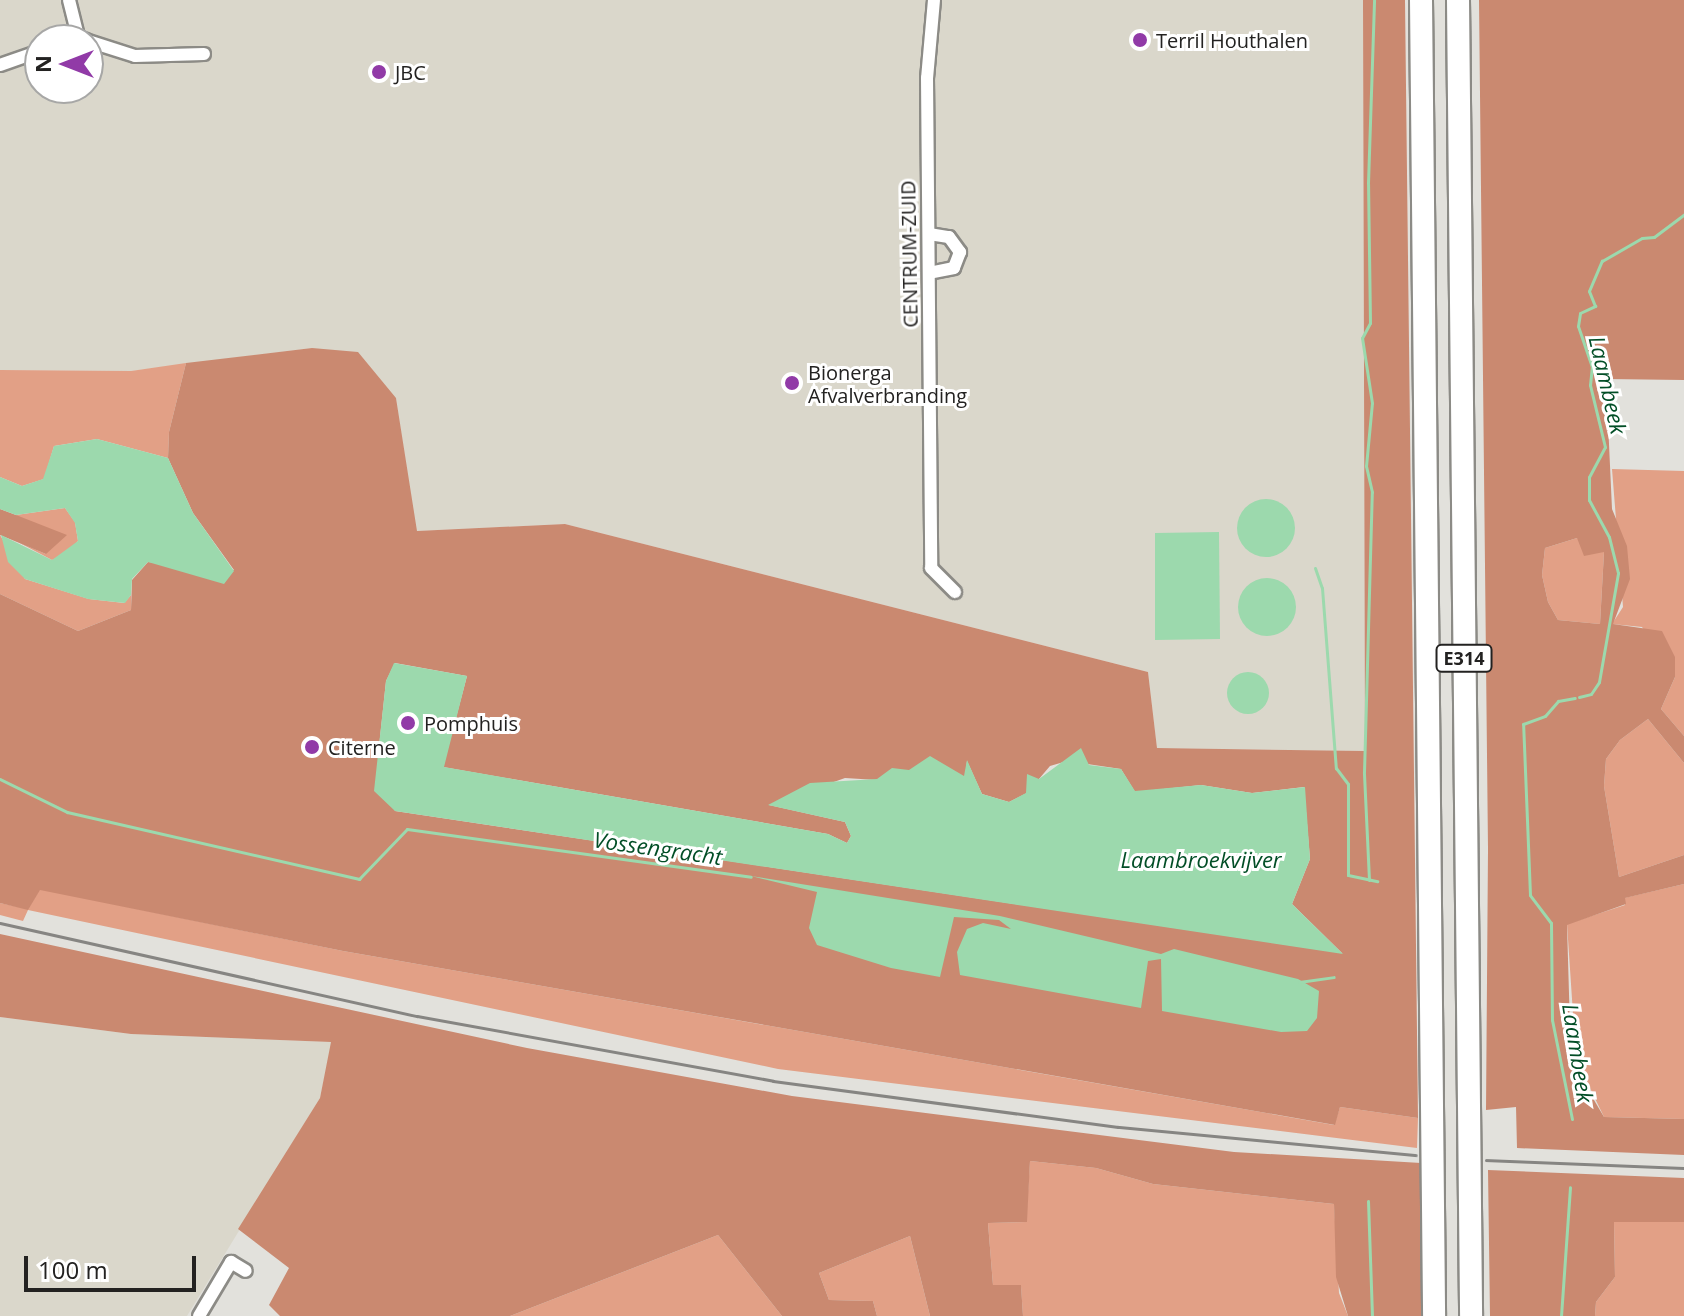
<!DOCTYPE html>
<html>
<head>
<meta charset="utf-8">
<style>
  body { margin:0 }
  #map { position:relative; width:1684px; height:1316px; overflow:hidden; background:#e2e1dc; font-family:"Open Sans",sans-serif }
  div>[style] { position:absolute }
  .built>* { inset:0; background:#dad7cb }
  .green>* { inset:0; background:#e2a086 }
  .forest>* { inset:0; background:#ca8970 }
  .water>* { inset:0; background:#9cd9ad }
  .round { border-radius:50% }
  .stream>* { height:3px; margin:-1.5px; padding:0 1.5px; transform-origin:1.5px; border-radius:1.5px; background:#9cd9ad }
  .roads { filter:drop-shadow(2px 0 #8c8b86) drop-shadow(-2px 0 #8c8b86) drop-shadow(0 2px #8c8b86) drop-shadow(0 -2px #8c8b86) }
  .minor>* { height:12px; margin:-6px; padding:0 6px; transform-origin:6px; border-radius:6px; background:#fff }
  .motorway>* { height:22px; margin:-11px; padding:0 11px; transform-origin:11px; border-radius:11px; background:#fff }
  .rail>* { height:3px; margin:-1.5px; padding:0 1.5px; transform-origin:1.5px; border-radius:1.5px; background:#868582 }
  .dots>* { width:22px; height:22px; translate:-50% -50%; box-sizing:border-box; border:4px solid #fff; border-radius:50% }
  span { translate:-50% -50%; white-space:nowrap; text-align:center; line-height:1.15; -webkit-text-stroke:6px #fff; paint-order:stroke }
  .shield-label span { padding:2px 6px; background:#fff; border:2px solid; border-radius:6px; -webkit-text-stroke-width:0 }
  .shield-label { font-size:18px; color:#232221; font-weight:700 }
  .poi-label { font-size:20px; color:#232221 }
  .left { translate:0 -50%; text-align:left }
  .street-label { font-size:20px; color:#232221 }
  .water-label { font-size:22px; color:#024e26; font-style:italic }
  .north { position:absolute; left:24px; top:24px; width:80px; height:80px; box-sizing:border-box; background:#fff; border:2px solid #a7a7a6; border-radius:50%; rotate:270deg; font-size:22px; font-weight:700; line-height:32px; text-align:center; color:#232221 }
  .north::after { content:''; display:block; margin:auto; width:28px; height:36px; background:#913aa7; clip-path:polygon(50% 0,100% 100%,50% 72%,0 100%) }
  .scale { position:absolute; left:24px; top:1256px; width:172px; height:36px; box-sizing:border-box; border:4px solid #232221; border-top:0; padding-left:10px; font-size:24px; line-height:28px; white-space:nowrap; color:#232221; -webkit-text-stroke:6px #fff; paint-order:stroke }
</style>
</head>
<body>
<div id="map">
  <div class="built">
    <div style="clip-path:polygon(evenodd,0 0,1363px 0,1365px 751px,1157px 748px,1148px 672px,565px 524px,416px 531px,396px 398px,312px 348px,131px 371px,0 370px,0 0,40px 40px,88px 40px,88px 88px,40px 88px,40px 40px)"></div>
    <div style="clip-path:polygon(0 1017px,131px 1034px,332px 1042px,320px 1098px,187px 1316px,0 1316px)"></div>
  </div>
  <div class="green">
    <div style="clip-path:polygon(186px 363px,169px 432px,168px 458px,97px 439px,54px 446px,44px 479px,22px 486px,0 477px,0 370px,131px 371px)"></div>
    <div style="clip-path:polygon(1612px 469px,1684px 471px,1684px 736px,1661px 709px,1675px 677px,1642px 627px,1612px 624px,1623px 607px)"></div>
    <div style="clip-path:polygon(65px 508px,75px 522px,78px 541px,66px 554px,52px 560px,18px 542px,46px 554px,16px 515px)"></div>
    <div style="clip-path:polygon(0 535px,25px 579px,89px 599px,124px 603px,131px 595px,131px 610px,78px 631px,0 594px)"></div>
    <div style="clip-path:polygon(1577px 538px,1604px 552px,1600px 624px,1558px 620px,1548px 602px,1542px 575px,1545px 548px)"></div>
    <div style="clip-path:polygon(1648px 719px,1684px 763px,1684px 855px,1619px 877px,1604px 786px,1606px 759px,1620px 740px)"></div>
    <div style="clip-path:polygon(1684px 884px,1684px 1119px,1604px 1117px,1576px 1059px,1567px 924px,1625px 905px,1624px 898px)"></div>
    <div style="clip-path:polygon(40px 889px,343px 951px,1334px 1125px,1340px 1107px,1418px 1118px,1417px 1148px,778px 1069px,28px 910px,23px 921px,0 915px,0 903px,28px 909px)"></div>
    <div style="clip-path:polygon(1030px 1161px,1096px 1168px,1153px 1184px,1334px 1204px,1339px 1293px,1348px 1316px,1023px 1316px,1021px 1286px,993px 1285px,988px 1223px,1026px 1222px)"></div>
    <div style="clip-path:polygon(1614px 1222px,1684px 1222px,1684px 1316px,1595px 1316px,1596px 1302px,1615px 1277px)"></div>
    <div style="clip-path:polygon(718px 1235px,782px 1316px,510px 1316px)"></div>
    <div style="clip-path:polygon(910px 1236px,930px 1316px,877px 1316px,873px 1301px,829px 1300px,819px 1273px)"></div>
  </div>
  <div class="forest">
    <div style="clip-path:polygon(evenodd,1363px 0,1405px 0,1418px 1118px,1340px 1107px,1335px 1125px,343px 951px,40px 890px,28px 910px,0 903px,0 594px,78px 631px,131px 610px,132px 580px,148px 562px,234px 570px,193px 513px,168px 458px,169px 432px,186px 363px,312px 348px,358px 352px,396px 398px,417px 531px,565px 524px,1148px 672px,1157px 748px,1365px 751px,1363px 0,395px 663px,467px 676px,443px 767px,828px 834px,847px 843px,851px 836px,845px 822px,769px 805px,845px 778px,877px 780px,892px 769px,965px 777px,967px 761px,982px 794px,1009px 802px,1027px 793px,1050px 766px,1067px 761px,1121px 769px,1135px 792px,1201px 785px,1252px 793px,1304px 787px,1310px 859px,1292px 904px,1342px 953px,395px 811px,378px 756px,386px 681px,395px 663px)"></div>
    <div style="clip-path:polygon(evenodd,1479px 0,1684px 0,1684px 380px,1606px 379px,1612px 509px,1627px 546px,1630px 579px,1613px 624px,1662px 631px,1675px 657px,1675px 677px,1661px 709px,1684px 736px,1684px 763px,1648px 719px,1620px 740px,1606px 759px,1604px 786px,1619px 877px,1684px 855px,1684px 884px,1625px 898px,1626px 904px,1567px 925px,1570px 1028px,1581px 1078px,1604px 1117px,1684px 1119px,1684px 1155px,1517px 1148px,1516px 1107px,1486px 1110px,1488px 849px,1479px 0,1577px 538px,1584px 556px,1604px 552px,1600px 624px,1558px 620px,1548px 602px,1542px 575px,1545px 548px,1577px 538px)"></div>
    <div style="clip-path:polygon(0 509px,16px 515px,67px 535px,46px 554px,0 535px)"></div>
    <div style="clip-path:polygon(0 934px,527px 1048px,792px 1096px,1234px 1152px,1421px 1163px,1422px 1316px,1348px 1316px,1336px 1277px,1334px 1204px,1153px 1184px,1096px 1168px,1030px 1161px,1027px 1222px,988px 1223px,993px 1285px,1021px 1285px,1023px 1316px,930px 1316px,910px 1236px,819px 1273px,829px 1300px,873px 1301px,877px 1316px,782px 1316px,718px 1235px,510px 1316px,280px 1316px,269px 1305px,289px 1268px,238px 1229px,320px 1098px,331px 1042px,131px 1034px,0 1017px)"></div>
    <div style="clip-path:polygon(1488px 1170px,1684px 1178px,1684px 1222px,1614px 1222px,1615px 1277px,1596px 1302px,1595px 1316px,1490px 1316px)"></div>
  </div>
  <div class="water">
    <div style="clip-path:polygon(97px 439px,168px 458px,193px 513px,234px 571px,224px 584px,148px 562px,132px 579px,131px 595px,125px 603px,88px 599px,25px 579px,8px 562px,1px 535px,52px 560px,78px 541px,75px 523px,65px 508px,16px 515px,0 509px,0 477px,22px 486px,43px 479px,54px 446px)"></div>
    <div class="round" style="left:1237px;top:499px;width:58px;height:58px"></div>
    <div style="clip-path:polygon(1219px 532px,1220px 639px,1155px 640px,1155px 533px)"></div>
    <div class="round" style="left:1238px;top:578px;width:58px;height:58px"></div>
    <div style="clip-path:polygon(394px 663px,467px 676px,444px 767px,828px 834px,847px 843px,851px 836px,845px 822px,768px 805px,810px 783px,877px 779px,892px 768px,909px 770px,930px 756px,964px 776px,967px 760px,982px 794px,1009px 802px,1026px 793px,1027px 774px,1039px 779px,1081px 748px,1089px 765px,1121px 769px,1135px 791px,1201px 785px,1252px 793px,1305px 787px,1310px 859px,1292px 904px,1343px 954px,395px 811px,374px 791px,386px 681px)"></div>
    <div class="round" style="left:1227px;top:672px;width:42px;height:42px"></div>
    <div style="clip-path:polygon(751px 876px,1000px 916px,1161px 954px,1174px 949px,1298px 979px,1319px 991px,1317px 1018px,1307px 1031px,1281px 1032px,1162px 1011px,1161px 959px,1148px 961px,1141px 1008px,960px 975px,957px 952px,967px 929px,983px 923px,1011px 929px,999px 920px,954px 917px,940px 977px,891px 968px,817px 945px,809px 928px,817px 892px)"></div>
  </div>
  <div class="stream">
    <div style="left:1315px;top:568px;width:21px;rotate:71deg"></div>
    <div style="left:1322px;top:588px;width:181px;rotate:85.6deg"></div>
    <div style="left:1336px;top:768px;width:20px;rotate:53deg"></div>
    <div style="left:1348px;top:784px;width:91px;rotate:90deg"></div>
    <div style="left:1348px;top:875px;width:30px;rotate:12deg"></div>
    <div style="left:1579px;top:697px;width:12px;rotate:-14deg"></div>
    <div style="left:1591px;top:694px;width:14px;rotate:-56deg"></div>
    <div style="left:1599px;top:682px;width:111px;rotate:-80.1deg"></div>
    <div style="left:1618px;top:573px;width:37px;rotate:-104deg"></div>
    <div style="left:1609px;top:537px;width:42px;rotate:-118.4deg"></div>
    <div style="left:1589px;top:500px;width:23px;rotate:-90deg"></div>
    <div style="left:1589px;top:477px;width:34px;rotate:-62deg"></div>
    <div style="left:1605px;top:447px;width:64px;rotate:-103.6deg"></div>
    <div style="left:1590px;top:385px;width:18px;rotate:-84deg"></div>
    <div style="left:1592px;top:367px;width:43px;rotate:-108.9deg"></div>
    <div style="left:1578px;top:326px;width:13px;rotate:-81deg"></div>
    <div style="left:1580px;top:313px;width:17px;rotate:-25deg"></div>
    <div style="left:1595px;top:306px;width:16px;rotate:-112deg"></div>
    <div style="left:1589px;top:291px;width:33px;rotate:-67deg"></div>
    <div style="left:1602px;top:261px;width:46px;rotate:-29.9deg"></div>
    <div style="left:1642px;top:238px;width:12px;rotate:-5deg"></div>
    <div style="left:1654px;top:237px;width:38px;rotate:-37deg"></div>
    <div style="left:0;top:779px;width:75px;rotate:26.2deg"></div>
    <div style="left:67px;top:812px;width:300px;rotate:12.9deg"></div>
    <div style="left:359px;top:879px;width:69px;rotate:-46.2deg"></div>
    <div style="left:407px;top:829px;width:347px;rotate:7.9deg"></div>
    <div style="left:1369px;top:880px;width:108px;rotate:-92.7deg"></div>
    <div style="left:1364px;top:772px;width:280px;rotate:-88.4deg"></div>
    <div style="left:1372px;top:492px;width:27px;rotate:-103deg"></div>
    <div style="left:1366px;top:466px;width:63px;rotate:-84.6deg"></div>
    <div style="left:1372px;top:403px;width:66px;rotate:-98.7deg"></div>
    <div style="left:1362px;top:338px;width:17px;rotate:-62deg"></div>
    <div style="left:1370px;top:323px;width:140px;rotate:-90.8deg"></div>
    <div style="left:1368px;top:183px;width:183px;rotate:-88.1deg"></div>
    <div style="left:1299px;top:982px;width:35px;rotate:-8deg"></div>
    <div style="left:1572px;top:1119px;width:101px;rotate:-101.4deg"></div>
    <div style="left:1552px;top:1020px;width:97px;rotate:-90.6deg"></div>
    <div style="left:1551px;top:923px;width:35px;rotate:-127deg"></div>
    <div style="left:1530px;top:895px;width:171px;rotate:-92.3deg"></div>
    <div style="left:1523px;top:724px;width:23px;rotate:-20deg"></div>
    <div style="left:1545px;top:716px;width:20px;rotate:-49deg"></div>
    <div style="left:1558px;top:701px;width:17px;rotate:-10deg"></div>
    <div style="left:1368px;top:1201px;width:115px;rotate:88deg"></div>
    <div style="left:1561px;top:1316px;width:129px;rotate:-86deg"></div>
  </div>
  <div class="roads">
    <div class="minor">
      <div style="left:69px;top:0;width:38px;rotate:76deg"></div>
      <div style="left:78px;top:37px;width:9px;rotate:21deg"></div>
      <div style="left:934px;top:0;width:78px;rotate:95.1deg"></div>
      <div style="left:927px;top:78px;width:490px;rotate:89.5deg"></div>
      <div style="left:931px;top:568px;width:34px;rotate:45deg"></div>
      <div style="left:88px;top:41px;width:49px;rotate:17.7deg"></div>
      <div style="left:135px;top:56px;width:69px;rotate:-1.7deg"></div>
      <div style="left:0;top:65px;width:42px;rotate:-19.3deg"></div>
      <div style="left:929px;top:234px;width:20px;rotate:9deg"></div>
      <div style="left:949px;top:237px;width:19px;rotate:54deg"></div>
      <div style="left:960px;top:252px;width:17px;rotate:111deg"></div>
      <div style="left:954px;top:268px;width:25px;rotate:169deg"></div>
      <div style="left:199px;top:1316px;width:63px;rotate:-59.3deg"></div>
      <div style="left:231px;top:1262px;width:17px;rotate:31deg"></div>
    </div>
    <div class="motorway">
      <div style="left:1421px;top:0;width:1316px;rotate:89.43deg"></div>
      <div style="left:1458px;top:0;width:1316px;rotate:89.43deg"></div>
    </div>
  </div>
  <div class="rail">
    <div style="left:0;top:923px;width:427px;rotate:12.6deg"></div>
    <div style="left:417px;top:1016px;width:362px;rotate:10.3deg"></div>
    <div style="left:773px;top:1081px;width:348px;rotate:7.6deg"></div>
    <div style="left:1118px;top:1127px;width:299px;rotate:5.4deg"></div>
    <div style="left:1486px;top:1160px;width:198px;rotate:2.3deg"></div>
  </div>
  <div class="dots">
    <div style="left:1140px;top:40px;background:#913aa7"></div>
    <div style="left:379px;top:72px;background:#913aa7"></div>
    <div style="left:792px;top:383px;background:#913aa7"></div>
    <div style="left:408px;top:723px;background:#913aa7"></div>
    <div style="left:312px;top:747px;background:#913aa7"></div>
  </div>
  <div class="shield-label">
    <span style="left:1464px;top:658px">E314</span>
  </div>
  <div class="poi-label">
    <span class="left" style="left:1156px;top:40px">Terril Houthalen</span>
    <span class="left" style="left:395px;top:72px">JBC</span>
    <span class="left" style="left:808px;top:384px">Bionerga<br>Afvalverbranding</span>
    <span class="left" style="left:424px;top:723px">Pomphuis</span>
    <span class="left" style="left:328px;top:747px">Citerne</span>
  </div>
  <div class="street-label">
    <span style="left:909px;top:254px;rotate:-91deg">CENTRUM-ZUID</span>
  </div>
  <div class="water-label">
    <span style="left:1608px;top:385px;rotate:77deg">Laambeek</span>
    <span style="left:658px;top:848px;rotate:8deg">Vossengracht</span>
    <span style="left:1201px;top:860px">Laambroekvijver</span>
    <span style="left:1578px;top:1053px;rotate:81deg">Laambeek</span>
  </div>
  <div class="north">N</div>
  <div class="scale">100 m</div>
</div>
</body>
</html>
